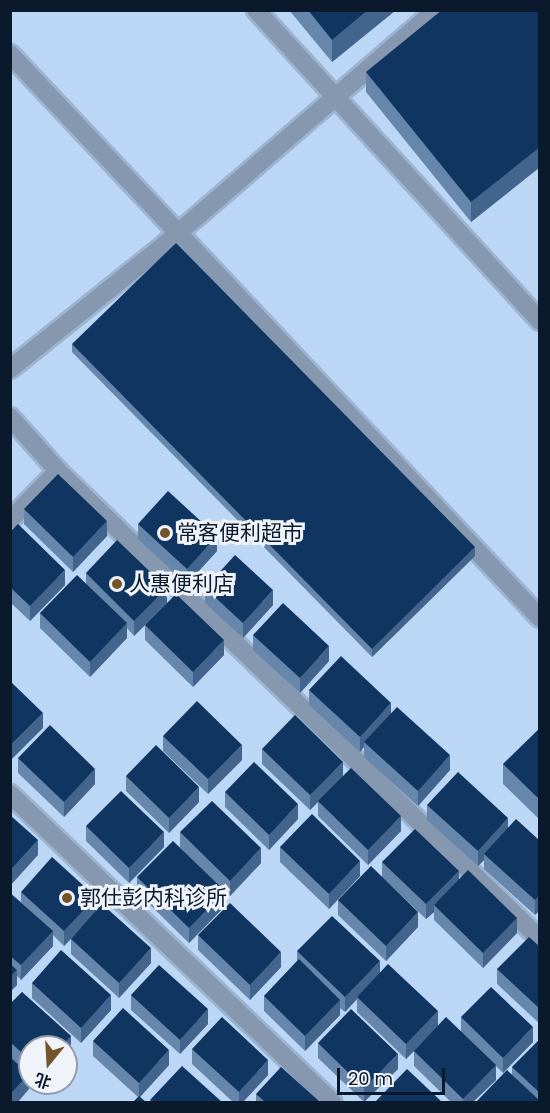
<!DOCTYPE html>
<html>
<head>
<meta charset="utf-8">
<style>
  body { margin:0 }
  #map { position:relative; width:550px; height:1113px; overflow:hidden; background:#bcd6f6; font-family:Poppins,"Noto Sans SC",sans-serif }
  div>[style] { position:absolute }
  .roads { filter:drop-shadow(2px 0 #9cb4d2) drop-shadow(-2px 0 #9cb4d2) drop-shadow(0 2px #9cb4d2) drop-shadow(0 -2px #9cb4d2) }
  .service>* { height:18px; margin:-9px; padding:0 9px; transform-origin:9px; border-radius:9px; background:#8698af }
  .minor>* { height:18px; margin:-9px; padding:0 9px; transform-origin:9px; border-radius:9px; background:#8698af }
  .tertiary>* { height:18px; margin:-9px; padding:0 9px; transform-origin:9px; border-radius:9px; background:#8698af }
  .wall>* { inset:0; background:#6686ab }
  .shaded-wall>* { inset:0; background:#43658d }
  .building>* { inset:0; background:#0f3560 }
  .dots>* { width:16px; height:16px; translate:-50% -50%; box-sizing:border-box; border:3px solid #f0f4fa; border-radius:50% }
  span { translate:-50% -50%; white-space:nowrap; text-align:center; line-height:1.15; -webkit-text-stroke:6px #f0f4fa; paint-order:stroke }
  .poi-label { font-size:21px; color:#0a192c }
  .left { translate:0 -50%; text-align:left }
  .frame { position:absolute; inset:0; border:12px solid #0a192c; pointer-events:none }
  .north { position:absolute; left:18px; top:1035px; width:60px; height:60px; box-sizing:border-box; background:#f0f4fa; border:2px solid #949ca8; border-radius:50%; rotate:198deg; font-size:16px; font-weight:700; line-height:24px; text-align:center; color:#0a192c }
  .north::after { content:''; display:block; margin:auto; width:21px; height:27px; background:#735529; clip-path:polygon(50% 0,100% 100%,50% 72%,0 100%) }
  .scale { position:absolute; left:337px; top:1068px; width:108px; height:27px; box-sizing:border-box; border:3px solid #0a192c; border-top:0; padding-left:8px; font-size:18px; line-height:21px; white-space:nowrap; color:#0a192c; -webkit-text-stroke:4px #f0f4fa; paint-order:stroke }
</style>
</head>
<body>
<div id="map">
  <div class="roads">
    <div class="service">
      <div style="left:256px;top:10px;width:421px;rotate:47.6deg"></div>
      <div style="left:10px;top:54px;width:774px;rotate:46.78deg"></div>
    </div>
    <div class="minor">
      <div style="left:10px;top:369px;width:198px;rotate:-38.8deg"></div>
      <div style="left:164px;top:245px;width:359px;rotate:-40.8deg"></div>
      <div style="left:10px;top:520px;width:69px;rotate:-45.6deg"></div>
      <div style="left:58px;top:471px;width:672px;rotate:44.16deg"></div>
      <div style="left:10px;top:794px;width:446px;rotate:43.7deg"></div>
    </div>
    <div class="tertiary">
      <div style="left:10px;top:417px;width:72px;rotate:48.4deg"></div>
    </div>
  </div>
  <div class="wall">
    <div style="clip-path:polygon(289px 10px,396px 10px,332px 62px)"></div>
    <div style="clip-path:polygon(540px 10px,540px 167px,471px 222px,366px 92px,366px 72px)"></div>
    <div style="clip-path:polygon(72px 344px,475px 556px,372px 657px,72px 352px)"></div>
    <div style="clip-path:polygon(24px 509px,107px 536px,73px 572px,24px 524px)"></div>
    <div style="clip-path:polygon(138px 524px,217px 551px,187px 584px,138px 539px)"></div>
    <div style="clip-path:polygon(10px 532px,65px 585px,30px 621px,10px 602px)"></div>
    <div style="clip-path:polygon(86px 573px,167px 603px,134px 636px,127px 628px,127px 638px,90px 677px,40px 628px,40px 613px,86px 583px)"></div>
    <div style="clip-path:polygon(205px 588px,273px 605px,243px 638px,205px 603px)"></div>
    <div style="clip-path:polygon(145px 625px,224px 655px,193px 687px,145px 640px)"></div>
    <div style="clip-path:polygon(253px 635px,329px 661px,300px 693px,253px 650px)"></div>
    <div style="clip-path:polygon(309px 690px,391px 713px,450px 770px,418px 806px,364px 757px,364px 747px,360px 752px,309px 705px)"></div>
    <div style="clip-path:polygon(540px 728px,540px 820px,503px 784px,503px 764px)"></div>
    <div style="clip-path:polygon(163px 736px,242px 760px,208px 794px,163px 751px)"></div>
    <div style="clip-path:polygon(262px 749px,343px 776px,401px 831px,368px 865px,318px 816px,318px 801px,339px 781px,310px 810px,262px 764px)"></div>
    <div style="clip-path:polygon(18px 758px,95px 784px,64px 817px,18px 773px)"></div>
    <div style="clip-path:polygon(126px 776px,199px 802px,169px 833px,126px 791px)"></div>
    <div style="clip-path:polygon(225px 792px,298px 819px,269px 850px,225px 807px)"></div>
    <div style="clip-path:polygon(427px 805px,508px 828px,540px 841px,540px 910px,535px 915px,484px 869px,484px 860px,478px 866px,427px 820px)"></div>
    <div style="clip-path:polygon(86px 826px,164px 847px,129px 883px,86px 841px)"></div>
    <div style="clip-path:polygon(180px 832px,261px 863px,230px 896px,180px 848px)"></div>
    <div style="clip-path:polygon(280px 847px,360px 876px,329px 909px,280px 862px)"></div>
    <div style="clip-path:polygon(382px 862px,459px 879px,517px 933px,483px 968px,434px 920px,434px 912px,426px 919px,387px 882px,418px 927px,386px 961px,338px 915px,338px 900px,382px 877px)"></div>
    <div style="clip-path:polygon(137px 877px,225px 906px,189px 943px,137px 892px)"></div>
    <div style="clip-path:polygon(21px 892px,96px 911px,151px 963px,119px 998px,71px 954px,71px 939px,64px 946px,53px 935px,53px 946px,21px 980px,17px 976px,17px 985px,10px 992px,10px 893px,21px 902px)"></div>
    <div style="clip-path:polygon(198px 935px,281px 967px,250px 1000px,198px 950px)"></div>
    <div style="clip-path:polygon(540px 947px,540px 1024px,497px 984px,497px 969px)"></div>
    <div style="clip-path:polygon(297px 951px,380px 973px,438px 1026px,461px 1031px,461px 1017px,533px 1042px,503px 1073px,496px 1066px,496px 1080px,473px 1102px,451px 1102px,414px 1066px,414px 1051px,406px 1059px,357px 1012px,357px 999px,345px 1012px,340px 1008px,340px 1015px,305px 1051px,264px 1011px,264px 996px,297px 961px)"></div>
    <div style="clip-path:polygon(32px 983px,111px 1010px,81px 1043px,32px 998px)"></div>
    <div style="clip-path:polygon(22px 992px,71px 1036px,71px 1051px,66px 1057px,66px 1047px,30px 1047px,30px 1075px,10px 1057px,10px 1004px)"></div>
    <div style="clip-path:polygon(131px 995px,208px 1024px,180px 1054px,131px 1010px)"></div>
    <div style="clip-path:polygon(540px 1039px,540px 1102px,512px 1075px,512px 1067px)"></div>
    <div style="clip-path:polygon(93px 1041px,169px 1065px,140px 1097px,138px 1097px,93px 1056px)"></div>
    <div style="clip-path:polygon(318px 1043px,398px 1069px,364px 1102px,318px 1058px)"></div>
    <div style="clip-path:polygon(192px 1049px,268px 1075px,243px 1102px,233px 1102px,192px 1064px)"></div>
    <div style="clip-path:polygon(256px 1094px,320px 1102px,256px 1102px)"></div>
  </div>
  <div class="shaded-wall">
    <div style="clip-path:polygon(368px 10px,396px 10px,332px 62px,332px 40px)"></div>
    <div style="clip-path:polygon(540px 147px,540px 167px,471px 222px,471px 202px)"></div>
    <div style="clip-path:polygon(107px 521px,107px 536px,73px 572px,73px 557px)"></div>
    <div style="clip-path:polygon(217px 536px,217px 551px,187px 584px,187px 569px)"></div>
    <div style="clip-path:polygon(475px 547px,475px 556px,372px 657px,372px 649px)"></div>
    <div style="clip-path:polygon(65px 570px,65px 585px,30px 621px,30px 606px)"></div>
    <div style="clip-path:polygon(167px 588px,167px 603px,134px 636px,134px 621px)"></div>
    <div style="clip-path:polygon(273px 590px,273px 605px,243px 638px,243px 623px)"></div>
    <div style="clip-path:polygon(127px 623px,127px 638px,90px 677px,90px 662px)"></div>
    <div style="clip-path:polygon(224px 640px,224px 655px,193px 687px,193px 672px)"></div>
    <div style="clip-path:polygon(329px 646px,329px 661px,300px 693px,300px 678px)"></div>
    <div style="clip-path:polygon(391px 703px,391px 718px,364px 742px,364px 747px,360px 752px,360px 737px)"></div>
    <div style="clip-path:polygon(43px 713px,43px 728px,10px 761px,10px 746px)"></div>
    <div style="clip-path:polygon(242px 745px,242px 760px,208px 794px,208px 779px)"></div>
    <div style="clip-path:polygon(450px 755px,450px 770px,418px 806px,418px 791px)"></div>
    <div style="clip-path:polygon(343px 762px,343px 777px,310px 810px,310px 795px)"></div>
    <div style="clip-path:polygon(95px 769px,95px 784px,64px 817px,64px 802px)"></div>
    <div style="clip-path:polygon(199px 787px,199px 802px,169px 833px,169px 818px)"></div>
    <div style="clip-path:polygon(298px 804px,298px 819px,269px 850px,269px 835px)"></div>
    <div style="clip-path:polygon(401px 816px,401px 831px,368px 865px,368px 850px)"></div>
    <div style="clip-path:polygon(508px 818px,508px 833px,484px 854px,484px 860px,478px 866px,478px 851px)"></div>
    <div style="clip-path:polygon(164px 832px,164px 847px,129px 883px,129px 868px)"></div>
    <div style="clip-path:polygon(38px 840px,38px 855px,10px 886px,10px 871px)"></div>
    <div style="clip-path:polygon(261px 848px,261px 863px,230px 896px,230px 881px)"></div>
    <div style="clip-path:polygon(360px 861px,360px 876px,329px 909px,329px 894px)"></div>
    <div style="clip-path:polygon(459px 871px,459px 886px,434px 905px,434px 912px,426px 919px,426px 904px)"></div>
    <div style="clip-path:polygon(225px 891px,225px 906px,189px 943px,189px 928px)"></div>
    <div style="clip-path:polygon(540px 895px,540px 910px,535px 915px,535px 900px)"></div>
    <div style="clip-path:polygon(96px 897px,96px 912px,64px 946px,64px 931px)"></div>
    <div style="clip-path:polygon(418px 912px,418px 927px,386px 961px,386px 946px)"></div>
    <div style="clip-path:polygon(517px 918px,517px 933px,483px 968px,483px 953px)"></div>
    <div style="clip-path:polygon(53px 931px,53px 946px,21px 980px,21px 965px)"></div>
    <div style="clip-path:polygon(151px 948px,151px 963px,119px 998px,119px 983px)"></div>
    <div style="clip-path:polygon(281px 952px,281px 967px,250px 1000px,250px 985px)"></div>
    <div style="clip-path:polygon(380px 961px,380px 976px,357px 997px,357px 999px,345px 1012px,345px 997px)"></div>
    <div style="clip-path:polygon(17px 970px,17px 985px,10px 992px,10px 977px)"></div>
    <div style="clip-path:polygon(111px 995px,111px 1010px,81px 1043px,81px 1028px)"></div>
    <div style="clip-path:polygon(340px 1000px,340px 1015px,305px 1051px,305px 1036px)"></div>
    <div style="clip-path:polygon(208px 1009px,208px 1024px,180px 1054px,180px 1040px)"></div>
    <div style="clip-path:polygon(438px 1011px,438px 1026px,406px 1059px,406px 1044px)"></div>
    <div style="clip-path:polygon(533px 1027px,533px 1042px,503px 1073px,503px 1058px)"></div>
    <div style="clip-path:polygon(71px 1036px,71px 1051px,66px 1057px,66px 1047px,61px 1047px)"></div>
    <div style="clip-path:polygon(169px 1050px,169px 1065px,139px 1098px,139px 1083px)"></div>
    <div style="clip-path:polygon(398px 1054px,398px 1069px,364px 1102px,364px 1088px)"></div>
    <div style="clip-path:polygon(268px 1060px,268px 1075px,243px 1102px,239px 1102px,239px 1092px)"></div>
    <div style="clip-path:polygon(496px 1065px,496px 1080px,473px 1102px,463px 1102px,463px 1099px)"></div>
    <div style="clip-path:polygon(29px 1074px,29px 1089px,18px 1102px,10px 1102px,10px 1095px)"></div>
  </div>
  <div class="building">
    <div style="clip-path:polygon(308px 10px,368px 10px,332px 40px)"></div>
    <div style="clip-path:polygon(442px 10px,540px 10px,540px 147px,471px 202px,366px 72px)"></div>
    <div style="clip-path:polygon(176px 243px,475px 547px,372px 649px,72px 344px)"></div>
    <div style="clip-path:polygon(58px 474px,107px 521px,73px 557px,24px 509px)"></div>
    <div style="clip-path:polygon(168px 491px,217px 536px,187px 569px,138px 524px)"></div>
    <div style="clip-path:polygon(18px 524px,65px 570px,30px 606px,10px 587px,10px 532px)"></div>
    <div style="clip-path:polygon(117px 540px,167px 588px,134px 621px,86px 573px)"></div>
    <div style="clip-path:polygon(235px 555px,273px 590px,243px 623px,205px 588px)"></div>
    <div style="clip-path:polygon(77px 575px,127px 623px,90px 662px,40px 613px)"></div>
    <div style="clip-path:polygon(176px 594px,224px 640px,193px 672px,145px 625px)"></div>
    <div style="clip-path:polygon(283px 603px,329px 646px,300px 678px,253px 635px)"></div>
    <div style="clip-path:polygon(341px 656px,391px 703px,360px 737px,309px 690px)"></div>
    <div style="clip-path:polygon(10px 681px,43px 713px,10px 746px)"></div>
    <div style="clip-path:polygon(197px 701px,242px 745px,208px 779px,163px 736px)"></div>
    <div style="clip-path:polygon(397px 707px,450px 755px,418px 791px,364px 742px)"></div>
    <div style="clip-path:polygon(295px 715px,343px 762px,310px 795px,262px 749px)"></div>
    <div style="clip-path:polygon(50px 725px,95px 769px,64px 802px,18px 758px)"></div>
    <div style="clip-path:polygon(540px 728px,540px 800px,503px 764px)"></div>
    <div style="clip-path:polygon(156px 745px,199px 787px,169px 818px,126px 776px)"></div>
    <div style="clip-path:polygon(254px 762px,298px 804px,269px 835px,225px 792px)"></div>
    <div style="clip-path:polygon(351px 768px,401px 816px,368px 850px,318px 801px)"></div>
    <div style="clip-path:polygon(458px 772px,508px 818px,478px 851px,427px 805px)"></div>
    <div style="clip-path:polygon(121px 791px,164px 832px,129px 868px,86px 826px)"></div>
    <div style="clip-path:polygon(212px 801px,261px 848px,230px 881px,180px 832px)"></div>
    <div style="clip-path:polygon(312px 814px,360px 861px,329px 894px,280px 847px)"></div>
    <div style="clip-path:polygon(10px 815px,38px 840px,10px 871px)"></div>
    <div style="clip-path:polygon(516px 819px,540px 841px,540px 895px,535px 900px,484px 854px)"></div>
    <div style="clip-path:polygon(415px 829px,459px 871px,426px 904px,382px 862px)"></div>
    <div style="clip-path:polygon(173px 841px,225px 891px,189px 928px,137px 877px)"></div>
    <div style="clip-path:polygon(52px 857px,96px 897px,64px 931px,21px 892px)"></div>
    <div style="clip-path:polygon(371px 866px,418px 912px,386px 946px,338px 900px)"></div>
    <div style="clip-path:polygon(468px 870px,517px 918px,483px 953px,434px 905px)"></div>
    <div style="clip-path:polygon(10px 893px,53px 931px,21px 965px,10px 956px)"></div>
    <div style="clip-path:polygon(230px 903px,281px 952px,250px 985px,198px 935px)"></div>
    <div style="clip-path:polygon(102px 904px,151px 948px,119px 983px,71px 939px)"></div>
    <div style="clip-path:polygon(332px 916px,380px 961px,345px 997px,297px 951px)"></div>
    <div style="clip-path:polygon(529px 937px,540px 947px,540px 1009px,497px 969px)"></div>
    <div style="clip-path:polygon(61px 950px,111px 995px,81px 1028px,32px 983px)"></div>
    <div style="clip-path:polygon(299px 959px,340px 1000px,305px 1036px,264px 996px)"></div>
    <div style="clip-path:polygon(10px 964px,17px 970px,10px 977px)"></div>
    <div style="clip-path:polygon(388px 964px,438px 1011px,406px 1044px,357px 997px)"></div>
    <div style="clip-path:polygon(159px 965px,208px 1009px,180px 1040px,131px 995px)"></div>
    <div style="clip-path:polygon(491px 987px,533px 1027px,503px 1058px,461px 1017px)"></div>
    <div style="clip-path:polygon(22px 992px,71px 1036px,61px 1047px,30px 1047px,30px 1060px,10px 1042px,10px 1004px)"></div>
    <div style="clip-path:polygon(123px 1008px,169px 1050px,139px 1083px,93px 1041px)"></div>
    <div style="clip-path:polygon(351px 1009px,398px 1054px,364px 1088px,318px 1043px)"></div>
    <div style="clip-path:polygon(222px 1017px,268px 1060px,239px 1092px,192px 1049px)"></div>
    <div style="clip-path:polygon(446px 1017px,496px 1065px,463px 1099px,414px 1051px)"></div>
    <div style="clip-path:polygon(540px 1039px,540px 1093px,512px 1067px)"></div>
    <div style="clip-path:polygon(10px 1057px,29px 1074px,10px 1095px)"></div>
    <div style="clip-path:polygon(182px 1066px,222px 1102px,152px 1102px,150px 1100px)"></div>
    <div style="clip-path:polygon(281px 1067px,320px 1102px,265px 1102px,256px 1094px)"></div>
    <div style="clip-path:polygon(407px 1069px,442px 1102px,375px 1102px)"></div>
    <div style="clip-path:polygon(507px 1070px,540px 1101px,540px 1102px,476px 1102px)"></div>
    <div style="clip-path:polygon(139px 1096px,146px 1102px,133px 1102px)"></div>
  </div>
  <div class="dots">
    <div style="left:165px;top:533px;background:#735529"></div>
    <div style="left:117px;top:584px;background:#735529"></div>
    <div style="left:67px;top:898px;background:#735529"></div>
  </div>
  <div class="poi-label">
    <span class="left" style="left:177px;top:533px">常客便利超市</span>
    <span class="left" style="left:129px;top:584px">人惠便利店</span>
    <span class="left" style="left:80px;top:898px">郭仕彭内科诊所</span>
  </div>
  <div class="frame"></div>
  <div class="north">北</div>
  <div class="scale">20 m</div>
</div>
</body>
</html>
